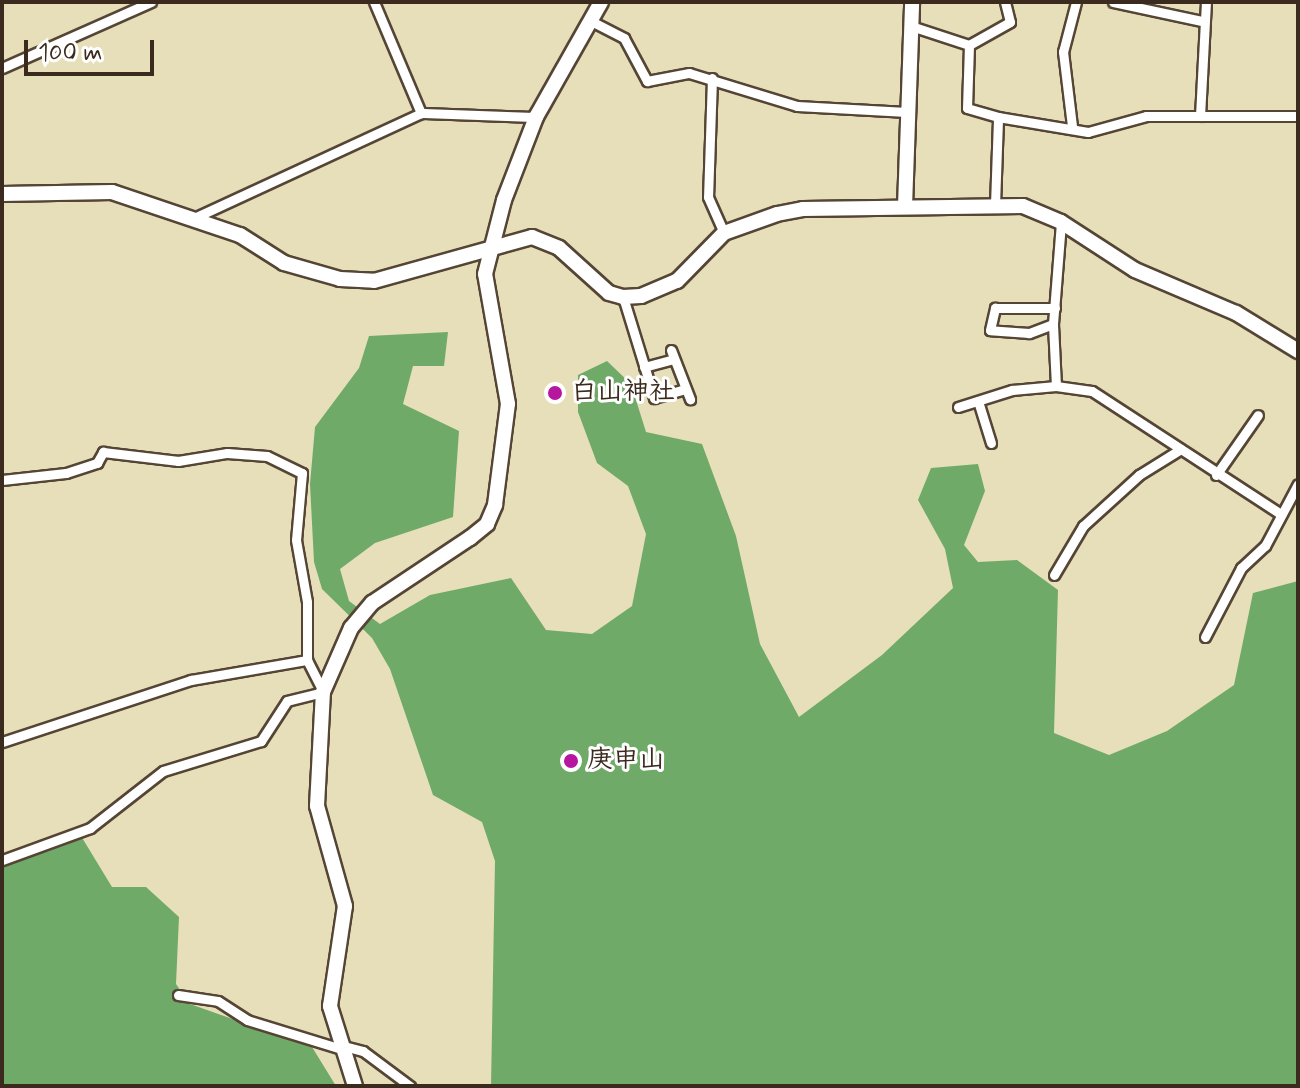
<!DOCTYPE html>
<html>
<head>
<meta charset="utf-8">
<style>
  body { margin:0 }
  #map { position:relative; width:1300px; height:1088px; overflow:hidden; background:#e7dfba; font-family:Mynerve,"Klee One",sans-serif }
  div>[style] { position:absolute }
  .forest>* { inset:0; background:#70aa68 }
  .roads { filter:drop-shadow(2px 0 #554535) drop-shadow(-2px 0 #554535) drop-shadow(0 2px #554535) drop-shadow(0 -2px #554535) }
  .street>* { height:9px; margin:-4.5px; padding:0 4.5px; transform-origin:4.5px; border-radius:4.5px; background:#fff }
  .secondary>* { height:14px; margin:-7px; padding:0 7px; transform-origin:7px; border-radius:7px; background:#fff }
  .dots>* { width:22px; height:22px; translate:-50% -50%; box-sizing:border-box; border:4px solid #fff; border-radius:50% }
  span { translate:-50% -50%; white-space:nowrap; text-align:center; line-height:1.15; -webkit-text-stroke:6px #fff; paint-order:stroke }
  .poi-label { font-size:26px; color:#3b2a1e; font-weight:700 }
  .left { translate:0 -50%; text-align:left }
  .frame { position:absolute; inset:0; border:4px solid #3b2a1e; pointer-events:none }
  .scale { position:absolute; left:24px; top:40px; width:130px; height:36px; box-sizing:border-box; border:4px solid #3b2a1e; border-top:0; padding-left:10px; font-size:24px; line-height:28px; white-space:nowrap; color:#3b2a1e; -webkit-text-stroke:6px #fff; paint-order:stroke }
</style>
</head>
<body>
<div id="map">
  <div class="forest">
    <div style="clip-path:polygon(448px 332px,444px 366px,413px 366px,403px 404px,459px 431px,453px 517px,375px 543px,340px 569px,349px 601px,380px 624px,430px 595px,511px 578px,546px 630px,592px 634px,632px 606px,646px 534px,628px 486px,597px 463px,578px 412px,578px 375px,607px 361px,631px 384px,646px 432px,702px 444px,736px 536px,760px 644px,799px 717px,882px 655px,953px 588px,945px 549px,918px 500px,931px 468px,978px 464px,985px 491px,964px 545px,978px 562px,1017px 560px,1058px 590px,1054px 733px,1109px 755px,1167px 731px,1234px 685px,1253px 593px,1298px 581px,1298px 1086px,491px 1086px,495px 861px,482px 822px,433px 795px,390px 669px,372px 638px,322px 589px,314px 562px,310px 484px,315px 427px,359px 368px,369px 336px)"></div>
    <div style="clip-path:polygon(81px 836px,112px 887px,146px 887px,179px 917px,176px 984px,190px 1004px,312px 1047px,336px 1086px,2px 1086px,2px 864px)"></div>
  </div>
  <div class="roads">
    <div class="street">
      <div style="left:374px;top:2px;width:121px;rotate:67.1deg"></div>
      <div style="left:1113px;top:2px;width:91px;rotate:12.1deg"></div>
      <div style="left:593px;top:22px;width:35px;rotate:27deg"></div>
      <div style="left:624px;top:38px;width:49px;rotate:61.9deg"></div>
      <div style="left:647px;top:81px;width:43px;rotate:-10.8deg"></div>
      <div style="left:689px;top:73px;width:113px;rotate:17deg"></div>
      <div style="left:797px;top:106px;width:110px;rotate:3.1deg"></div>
      <div style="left:911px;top:26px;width:61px;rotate:18.1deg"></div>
      <div style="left:969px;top:45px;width:63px;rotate:91.8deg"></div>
      <div style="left:967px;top:108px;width:32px;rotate:16deg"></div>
      <div style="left:998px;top:117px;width:91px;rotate:9.5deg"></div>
      <div style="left:1088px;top:132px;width:60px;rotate:-15.4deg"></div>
      <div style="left:1146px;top:116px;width:152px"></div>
      <div style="left:969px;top:45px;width:47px;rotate:-29.3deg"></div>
      <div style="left:1010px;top:22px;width:21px;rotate:-104deg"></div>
      <div style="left:2px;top:68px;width:163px;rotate:-23.9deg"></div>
      <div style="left:712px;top:78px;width:119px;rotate:91.9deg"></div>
      <div style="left:708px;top:197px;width:39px;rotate:66deg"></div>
      <div style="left:1200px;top:116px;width:114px;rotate:-87deg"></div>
      <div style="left:1072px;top:126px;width:75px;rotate:-96.9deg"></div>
      <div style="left:1063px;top:52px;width:52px;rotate:-75.4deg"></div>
      <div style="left:995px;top:205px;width:88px;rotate:-88deg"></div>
      <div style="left:194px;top:218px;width:250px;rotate:-24.8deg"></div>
      <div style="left:421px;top:113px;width:115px;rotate:2deg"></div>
      <div style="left:623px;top:297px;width:106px;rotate:72.9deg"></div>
      <div style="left:654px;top:398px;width:32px;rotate:-16deg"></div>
      <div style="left:1053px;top:324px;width:26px;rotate:159deg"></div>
      <div style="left:1029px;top:333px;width:39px;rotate:-176deg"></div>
      <div style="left:990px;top:330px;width:23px;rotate:-77deg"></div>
      <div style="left:995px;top:308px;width:60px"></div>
      <div style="left:671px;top:350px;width:53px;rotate:68.8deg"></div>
      <div style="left:644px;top:367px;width:30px;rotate:-15deg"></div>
      <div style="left:1056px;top:386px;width:62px;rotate:-92.8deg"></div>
      <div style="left:1053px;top:324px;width:102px;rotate:-85.5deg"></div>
      <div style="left:978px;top:401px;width:44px;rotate:72.8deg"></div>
      <div style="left:958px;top:407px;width:57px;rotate:-17.5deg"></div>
      <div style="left:1012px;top:390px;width:44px;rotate:-5.2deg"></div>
      <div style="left:1056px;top:386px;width:36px;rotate:8deg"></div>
      <div style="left:1092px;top:391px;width:225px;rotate:33.1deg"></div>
      <div style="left:1216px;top:475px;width:73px;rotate:-55deg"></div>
      <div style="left:2px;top:480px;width:64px;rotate:-6.2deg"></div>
      <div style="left:66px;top:473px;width:33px;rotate:-18deg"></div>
      <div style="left:97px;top:463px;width:13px;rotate:-61deg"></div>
      <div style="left:103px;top:452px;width:76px;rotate:6.8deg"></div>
      <div style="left:178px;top:461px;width:50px;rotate:-9.3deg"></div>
      <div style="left:227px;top:453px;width:40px;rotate:4.3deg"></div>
      <div style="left:267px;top:456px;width:39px;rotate:26deg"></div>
      <div style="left:302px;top:473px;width:67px;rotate:95.1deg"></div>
      <div style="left:296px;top:540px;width:63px;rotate:79.9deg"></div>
      <div style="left:307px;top:602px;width:58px;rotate:90deg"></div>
      <div style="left:307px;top:660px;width:36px;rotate:63deg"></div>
      <div style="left:323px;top:692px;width:37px;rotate:166deg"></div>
      <div style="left:287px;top:701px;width:48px;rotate:123deg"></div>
      <div style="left:261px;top:741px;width:102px;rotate:163deg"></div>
      <div style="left:163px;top:771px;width:93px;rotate:142deg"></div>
      <div style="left:90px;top:828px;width:94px;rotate:160deg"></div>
      <div style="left:1054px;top:575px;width:57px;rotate:-59.4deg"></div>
      <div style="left:1083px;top:526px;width:76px;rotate:-42.3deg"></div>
      <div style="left:1139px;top:475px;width:49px;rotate:-31.8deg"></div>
      <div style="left:1205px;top:637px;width:78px;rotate:-62.4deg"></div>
      <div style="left:1241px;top:568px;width:33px;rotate:-43deg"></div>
      <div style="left:1265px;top:546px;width:70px;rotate:-62deg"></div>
      <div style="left:2px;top:742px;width:199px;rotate:-18.2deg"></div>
      <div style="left:191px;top:680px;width:118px;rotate:-9.8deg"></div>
      <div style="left:178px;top:995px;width:40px;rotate:8.5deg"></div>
      <div style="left:218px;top:1001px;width:35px;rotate:33deg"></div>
      <div style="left:247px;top:1020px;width:98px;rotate:17.1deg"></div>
      <div style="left:340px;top:1045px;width:24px;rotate:15deg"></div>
      <div style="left:363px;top:1051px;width:59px;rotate:36.7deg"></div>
    </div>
    <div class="secondary">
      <div style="left:2px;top:194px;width:110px;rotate:-1deg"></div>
      <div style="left:112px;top:192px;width:135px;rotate:18.6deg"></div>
      <div style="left:240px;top:235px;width:52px;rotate:32.5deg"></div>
      <div style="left:284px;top:263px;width:58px;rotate:15.9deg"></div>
      <div style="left:340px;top:279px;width:34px;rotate:3deg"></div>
      <div style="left:374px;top:281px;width:164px;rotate:-15.6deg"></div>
      <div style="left:532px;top:237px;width:29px;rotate:22deg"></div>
      <div style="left:559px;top:248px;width:67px;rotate:42deg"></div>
      <div style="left:609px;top:293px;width:15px;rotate:16deg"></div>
      <div style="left:623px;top:297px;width:18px;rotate:-3deg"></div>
      <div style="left:641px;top:296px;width:39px;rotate:-23deg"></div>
      <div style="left:677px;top:281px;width:67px;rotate:-45.6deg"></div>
      <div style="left:724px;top:233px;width:56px;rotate:-19.7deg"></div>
      <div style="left:777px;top:214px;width:26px;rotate:-11deg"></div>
      <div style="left:803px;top:209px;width:220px;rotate:-0.8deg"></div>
      <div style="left:1023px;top:206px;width:41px;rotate:22.8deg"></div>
      <div style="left:1061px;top:222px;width:88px;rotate:33deg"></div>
      <div style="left:1135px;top:270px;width:110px;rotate:23.1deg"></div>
      <div style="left:1236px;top:313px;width:73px;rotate:31.5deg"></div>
      <div style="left:905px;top:207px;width:205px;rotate:-88deg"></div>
      <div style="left:355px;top:1086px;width:84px;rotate:-107.4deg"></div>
      <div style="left:330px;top:1006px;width:101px;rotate:-81.5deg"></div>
      <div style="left:345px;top:906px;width:104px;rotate:-105.6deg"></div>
      <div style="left:317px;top:806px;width:114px;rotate:-87deg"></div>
      <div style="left:323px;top:692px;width:70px;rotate:-66.4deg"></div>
      <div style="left:351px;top:628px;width:33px;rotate:-50deg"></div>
      <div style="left:372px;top:603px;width:118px;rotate:-33.6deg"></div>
      <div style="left:470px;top:538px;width:22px;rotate:-39deg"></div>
      <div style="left:487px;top:524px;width:21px;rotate:-67deg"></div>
      <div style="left:495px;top:505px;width:102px;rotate:-82.7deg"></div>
      <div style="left:508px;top:404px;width:132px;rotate:-100deg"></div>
      <div style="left:485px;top:274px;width:76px;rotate:-75.6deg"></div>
      <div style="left:504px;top:200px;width:89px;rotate:-68.9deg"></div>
      <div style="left:536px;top:117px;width:132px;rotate:-60.5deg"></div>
    </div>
  </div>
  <div class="dots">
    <div style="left:555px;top:393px;background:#b5179e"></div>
    <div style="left:571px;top:761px;background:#b5179e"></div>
  </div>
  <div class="poi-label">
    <span class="left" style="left:571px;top:393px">白山神社</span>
    <span class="left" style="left:587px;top:761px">庚申山</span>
  </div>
  <div class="frame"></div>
  <div class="scale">100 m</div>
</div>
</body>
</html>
